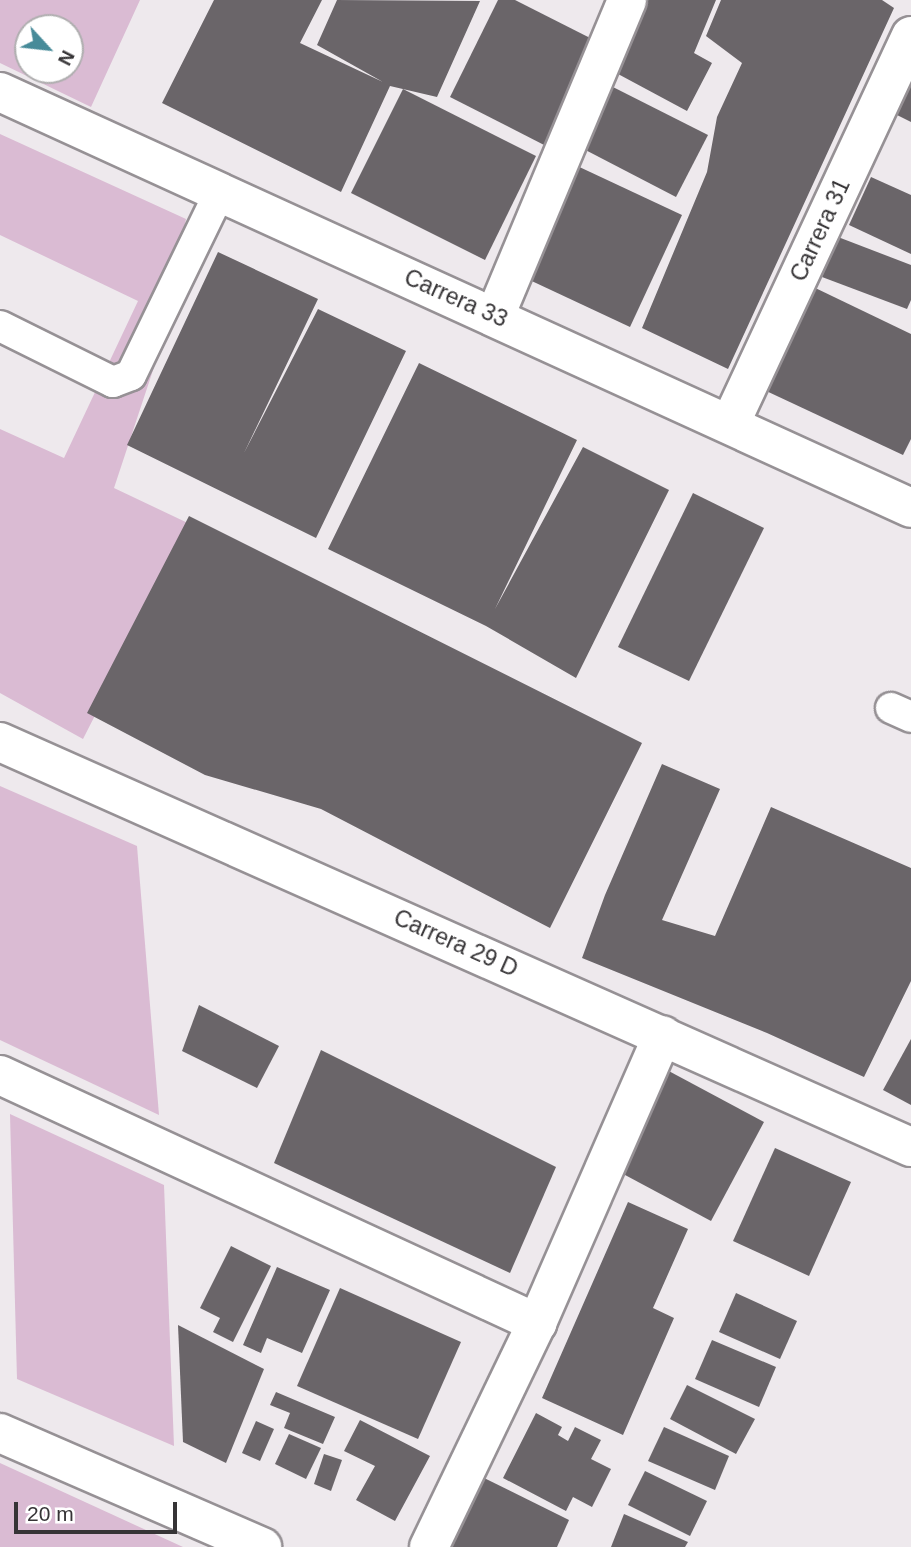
<!DOCTYPE html>
<html>
<head>
<meta charset="utf-8">
<style>
  body { margin:0 }
  #map { position:relative; width:911px; height:1547px; overflow:hidden; background:#eee9ed; font-family:Helvetica,sans-serif }
  div>[style] { position:absolute }
  .green>* { inset:0; background:#dabbd3 }
  .building>* { inset:0; background:#6a6569 }
  .roads { filter:drop-shadow(2px 0 #969195) drop-shadow(-2px 0 #969195) drop-shadow(0 2px #969195) drop-shadow(0 -2px #969195) }
  .service>* { height:30px; margin:-15px; padding:0 15px; transform-origin:15px; border-radius:15px; background:#fff }
  .minor>* { height:38px; margin:-19px; padding:0 19px; transform-origin:19px; border-radius:19px; background:#fff }
  span { translate:-50% -50%; white-space:nowrap; text-align:center; line-height:1.15; -webkit-text-stroke:7px #fff; paint-order:stroke }
  .street-label { font-size:23px; color:#363436 }
  .north { position:absolute; left:14px; top:14px; width:70px; height:70px; box-sizing:border-box; background:#fff; border:2px solid #afaeaf; border-radius:50%; rotate:117deg; font-size:19px; font-weight:700; line-height:28px; text-align:center; color:#363436 }
  .north::after { content:''; display:block; margin:auto; width:24px; height:32px; background:#478b99; clip-path:polygon(50% 0,100% 100%,50% 72%,0 100%) }
  .scale { position:absolute; left:14px; top:1502px; width:163px; height:32px; box-sizing:border-box; border:4px solid #363436; border-top:0; padding-left:9px; font-size:21px; line-height:24px; white-space:nowrap; color:#363436; -webkit-text-stroke:5px #fff; paint-order:stroke }
</style>
</head>
<body>
<div id="map">
  <div class="green">
    <div style="clip-path:polygon(evenodd,0 0,140px 0,91px 107px,0 63px,0 0,28px 28px,70px 28px,70px 70px,28px 70px,28px 28px)"></div>
    <div style="clip-path:polygon(0 134px,186px 219px,161px 346px,114px 488px,192px 525px,83px 739px,0 693px,0 429px,64px 458px,138px 301px,0 235px)"></div>
    <div style="clip-path:polygon(0 786px,137px 846px,159px 1115px,0 1040px)"></div>
    <div style="clip-path:polygon(10px 1114px,164px 1185px,174px 1446px,17px 1379px)"></div>
    <div style="clip-path:polygon(0 1463px,183px 1547px,0 1547px)"></div>
  </div>
  <div class="building">
    <div style="clip-path:polygon(214px 0,322px 0,300px 43px,383px 82px,317px 45px,337px 0,480px 1px,437px 97px,390px 86px,341px 192px,162px 103px)"></div>
    <div style="clip-path:polygon(498px 0,515px 0,600px 43px,548px 147px,450px 97px)"></div>
    <div style="clip-path:polygon(641px 0,716px 0,694px 53px,712px 63px,687px 111px,605px 67px)"></div>
    <div style="clip-path:polygon(721px 0,882px 0,894px 8px,728px 369px,642px 328px,707px 172px,717px 117px,742px 63px,706px 36px)"></div>
    <div style="clip-path:polygon(911px 50px,911px 122px,883px 108px)"></div>
    <div style="clip-path:polygon(603px 82px,708px 135px,676px 197px,572px 143px)"></div>
    <div style="clip-path:polygon(403px 89px,536px 156px,485px 260px,351px 193px)"></div>
    <div style="clip-path:polygon(573px 164px,682px 215px,630px 327px,521px 276px)"></div>
    <div style="clip-path:polygon(871px 177px,911px 195px,911px 254px,849px 225px)"></div>
    <div style="clip-path:polygon(838px 237px,911px 265px,911px 300px,907px 309px,822px 277px)"></div>
    <div style="clip-path:polygon(218px 252px,318px 299px,244px 453px,318px 309px,406px 351px,316px 538px,127px 445px)"></div>
    <div style="clip-path:polygon(807px 284px,911px 334px,911px 439px,903px 455px,758px 387px)"></div>
    <div style="clip-path:polygon(419px 363px,577px 440px,495px 609px,583px 447px,669px 490px,576px 678px,486px 626px,328px 549px)"></div>
    <div style="clip-path:polygon(693px 493px,764px 528px,689px 681px,618px 647px)"></div>
    <div style="clip-path:polygon(189px 516px,642px 743px,550px 928px,321px 809px,205px 775px,87px 713px)"></div>
    <div style="clip-path:polygon(662px 764px,720px 789px,662px 920px,715px 936px,771px 807px,911px 868px,911px 981px,864px 1077px,767px 1033px,582px 958px,605px 895px)"></div>
    <div style="clip-path:polygon(199px 1005px,279px 1046px,257px 1088px,182px 1051px)"></div>
    <div style="clip-path:polygon(911px 1039px,911px 1105px,883px 1090px)"></div>
    <div style="clip-path:polygon(321px 1050px,556px 1167px,510px 1273px,274px 1163px)"></div>
    <div style="clip-path:polygon(665px 1069px,764px 1122px,711px 1221px,612px 1168px)"></div>
    <div style="clip-path:polygon(775px 1148px,851px 1182px,809px 1276px,733px 1241px)"></div>
    <div style="clip-path:polygon(628px 1202px,688px 1229px,653px 1308px,674px 1318px,623px 1435px,542px 1398px)"></div>
    <div style="clip-path:polygon(231px 1246px,271px 1266px,233px 1342px,213px 1332px,220px 1318px,200px 1308px)"></div>
    <div style="clip-path:polygon(277px 1267px,330px 1290px,302px 1353px,267px 1338px,261px 1353px,243px 1345px)"></div>
    <div style="clip-path:polygon(340px 1288px,461px 1342px,418px 1439px,297px 1386px)"></div>
    <div style="clip-path:polygon(736px 1293px,797px 1321px,780px 1359px,719px 1332px)"></div>
    <div style="clip-path:polygon(178px 1325px,264px 1369px,226px 1463px,183px 1442px)"></div>
    <div style="clip-path:polygon(712px 1340px,776px 1367px,759px 1407px,695px 1379px)"></div>
    <div style="clip-path:polygon(687px 1385px,755px 1419px,736px 1454px,670px 1419px)"></div>
    <div style="clip-path:polygon(276px 1392px,335px 1417px,323px 1444px,284px 1428px,290px 1413px,270px 1405px)"></div>
    <div style="clip-path:polygon(536px 1413px,562px 1427px,558px 1435px,568px 1441px,575px 1427px,601px 1440px,591px 1459px,611px 1469px,592px 1507px,573px 1497px,566px 1511px,503px 1478px)"></div>
    <div style="clip-path:polygon(360px 1420px,430px 1456px,395px 1521px,356px 1500px,375px 1466px,344px 1451px)"></div>
    <div style="clip-path:polygon(256px 1421px,274px 1429px,260px 1461px,242px 1453px)"></div>
    <div style="clip-path:polygon(664px 1427px,729px 1456px,715px 1490px,648px 1461px)"></div>
    <div style="clip-path:polygon(289px 1434px,321px 1448px,306px 1479px,275px 1464px)"></div>
    <div style="clip-path:polygon(324px 1454px,342px 1460px,331px 1491px,314px 1484px)"></div>
    <div style="clip-path:polygon(645px 1471px,707px 1501px,690px 1536px,628px 1505px)"></div>
    <div style="clip-path:polygon(476px 1474px,569px 1520px,557px 1547px,441px 1547px)"></div>
    <div style="clip-path:polygon(624px 1514px,688px 1542px,685px 1547px,611px 1547px)"></div>
  </div>
  <div class="roads">
    <div class="service">
      <div style="left:0;top:326px;width:126px;rotate:26.4deg"></div>
      <div style="left:113px;top:382px;width:19px;rotate:-21deg"></div>
      <div style="left:131px;top:375px;width:203px;rotate:-64.1deg"></div>
      <div style="left:891px;top:708px;width:22px;rotate:24deg"></div>
    </div>
    <div class="minor">
      <div style="left:0;top:92px;width:1001px;rotate:24.54deg"></div>
      <div style="left:495px;top:316px;width:342px;rotate:-67.3deg"></div>
      <div style="left:730px;top:424px;width:428px;rotate:-65deg"></div>
      <div style="left:0;top:742px;width:997px;rotate:23.97deg"></div>
      <div style="left:0;top:1075px;width:592px;rotate:24.79deg"></div>
      <div style="left:0;top:1433px;width:286px;rotate:23.5deg"></div>
      <div style="left:429px;top:1547px;width:249px;rotate:-64.3deg"></div>
      <div style="left:537px;top:1323px;width:314px;rotate:-66.4deg"></div>
    </div>
  </div>
  <div class="street-label">
    <span style="left:820px;top:230px;rotate:-65deg">Carrera 31</span>
    <span style="left:456px;top:298px;rotate:24deg">Carrera 33</span>
    <span style="left:456px;top:943px;rotate:24deg">Carrera 29 D</span>
  </div>
  <div class="north">N</div>
  <div class="scale">20 m</div>
</div>
</body>
</html>
